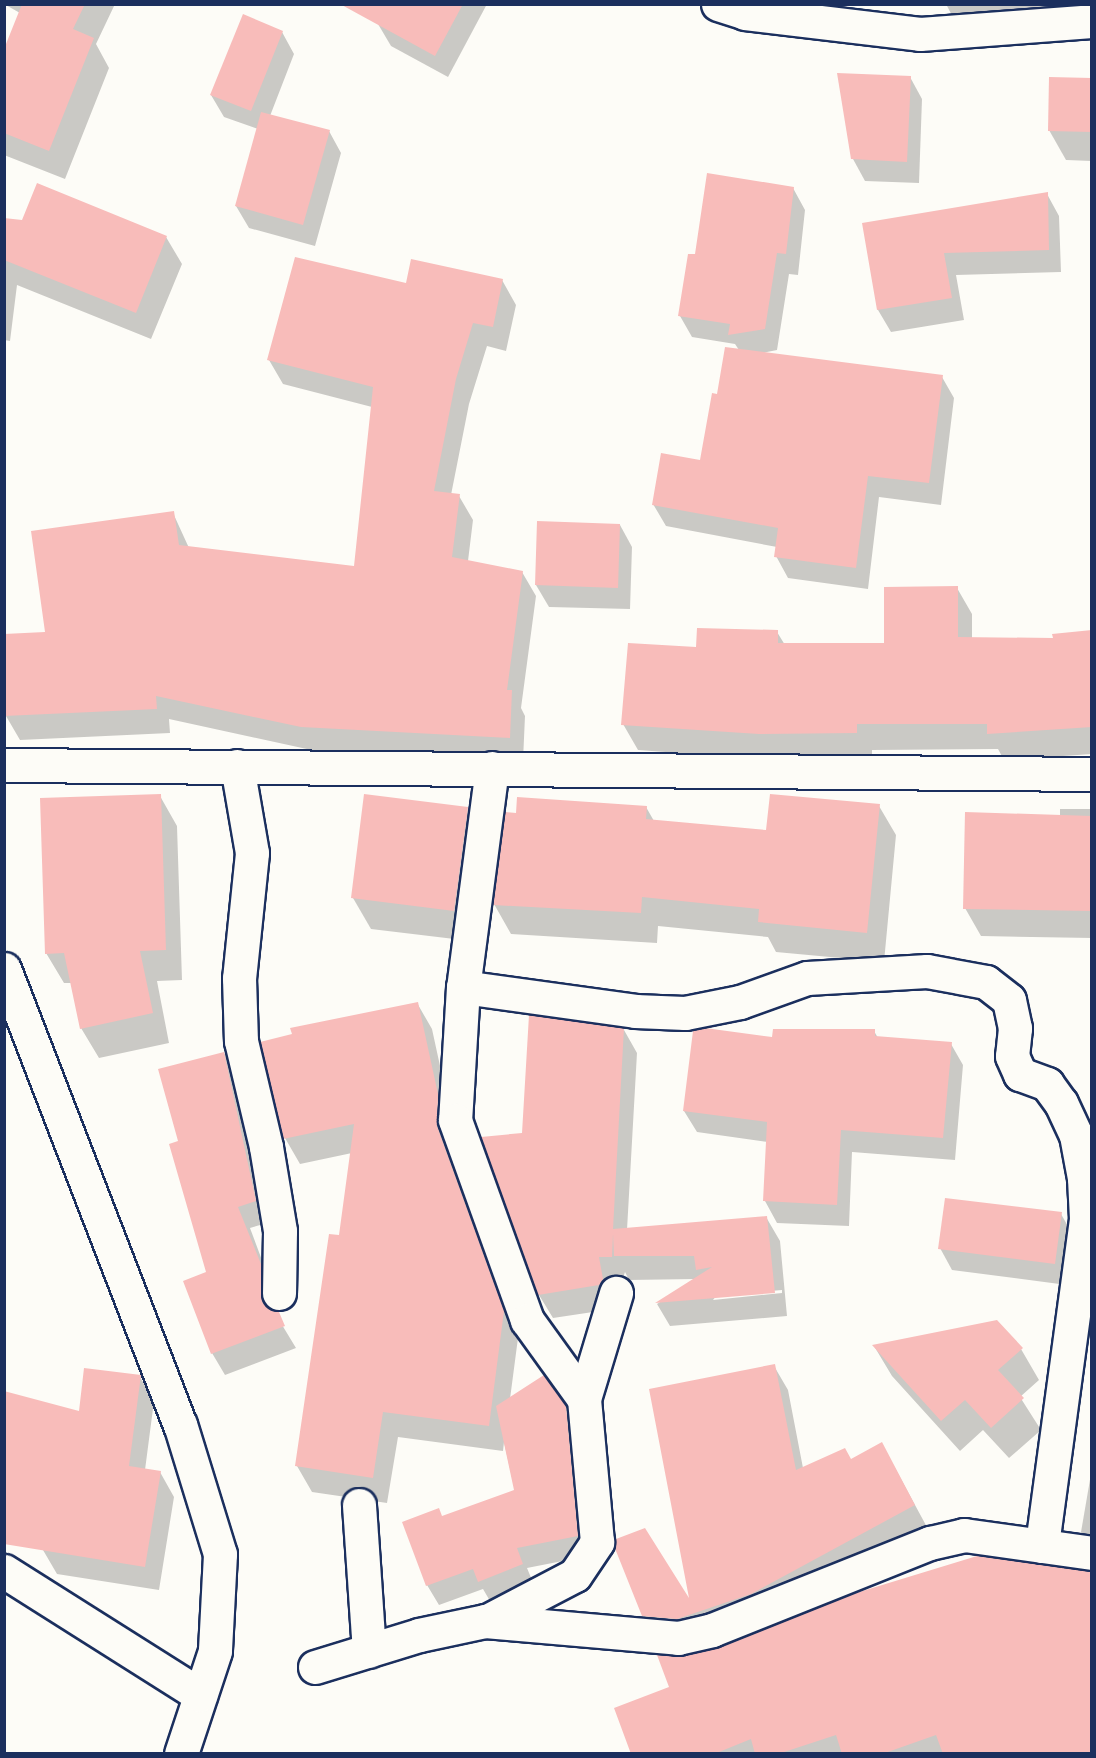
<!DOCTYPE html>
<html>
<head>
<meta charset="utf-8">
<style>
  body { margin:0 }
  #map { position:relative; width:1096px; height:1758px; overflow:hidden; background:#fdfcf7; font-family:Kalam,sans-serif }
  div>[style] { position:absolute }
  .shadow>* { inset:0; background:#0003 }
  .building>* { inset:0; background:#f8bcba }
  .roads { filter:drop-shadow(2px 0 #1b2f5e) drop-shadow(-2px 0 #1b2f5e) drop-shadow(0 2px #1b2f5e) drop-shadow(0 -2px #1b2f5e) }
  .street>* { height:33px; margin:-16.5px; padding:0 16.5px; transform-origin:16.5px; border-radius:16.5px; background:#fdfcf7 }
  span { translate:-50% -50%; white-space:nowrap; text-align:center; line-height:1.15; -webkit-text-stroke:4.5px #fdfcf7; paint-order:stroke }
  .frame { position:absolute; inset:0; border:6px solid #1b2f5e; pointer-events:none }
</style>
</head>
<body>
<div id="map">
  <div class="shadow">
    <div style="clip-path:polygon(4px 4px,115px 4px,96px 44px,109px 68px,65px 179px,4px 155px,4px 53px,20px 13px)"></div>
    <div style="clip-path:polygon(389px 4px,487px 4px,448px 77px,391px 46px,378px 24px)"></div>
    <div style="clip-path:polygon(946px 4px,1092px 4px,1092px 17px,957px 25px)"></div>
    <div style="clip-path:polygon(282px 32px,294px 54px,270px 116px,329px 131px,341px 153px,315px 246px,249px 228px,236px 206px,258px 129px,224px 117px,211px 95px)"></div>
    <div style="clip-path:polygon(910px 77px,922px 99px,919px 183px,865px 181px,853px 159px)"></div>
    <div style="clip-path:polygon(1092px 80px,1092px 161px,1066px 160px,1049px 130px)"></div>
    <div style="clip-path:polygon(793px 188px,805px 210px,798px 275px,789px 274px,777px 350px,762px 353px,942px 377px,954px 398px,941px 505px,879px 497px,868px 589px,788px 578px,776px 556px,777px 547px,666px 526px,653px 504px,702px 462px,718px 395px,739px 350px,735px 344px,692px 337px,680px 316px,696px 256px)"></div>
    <div style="clip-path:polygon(1047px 194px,1059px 216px,1061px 272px,956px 275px,964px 320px,891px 332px,878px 310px,864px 224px)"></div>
    <div style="clip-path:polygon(4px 219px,166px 237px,182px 264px,151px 339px,17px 285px,10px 341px,4px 340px)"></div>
    <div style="clip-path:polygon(502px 280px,516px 305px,506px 351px,487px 346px,469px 404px,451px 495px,459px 496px,473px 520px,468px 561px,522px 572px,536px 596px,521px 708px,525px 716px,523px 761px,316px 751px,169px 719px,170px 733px,20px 740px,6px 716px,47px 633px,173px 513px,189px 548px,356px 567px,372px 407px,283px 384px,269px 360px,407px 285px)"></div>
    <div style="clip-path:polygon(620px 525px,632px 547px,630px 609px,549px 607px,536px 585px)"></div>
    <div style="clip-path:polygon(957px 588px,972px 614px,972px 639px,1055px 640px,1092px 631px,1092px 754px,1004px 760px,998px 749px,872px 750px,872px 759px,774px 760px,638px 750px,623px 724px,698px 649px,777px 632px,785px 645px,886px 644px)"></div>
    <div style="clip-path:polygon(160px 796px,177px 826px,182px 980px,157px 981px,169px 1043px,99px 1058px,81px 1028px,72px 983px,64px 983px,46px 953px)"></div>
    <div style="clip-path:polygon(879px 806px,896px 835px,884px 962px,776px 952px,768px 937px,658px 926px,657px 943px,511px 934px,494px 904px,518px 815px,646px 807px,654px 821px,768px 832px)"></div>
    <div style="clip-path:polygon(467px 809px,485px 840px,471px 941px,371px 929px,353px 898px)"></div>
    <div style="clip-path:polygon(1060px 809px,1092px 809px,1092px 938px,981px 936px,965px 908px,1060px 816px)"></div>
    <div style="clip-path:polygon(417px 1003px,432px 1029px,452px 1121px,451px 1154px,518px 1338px,510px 1399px,565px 1407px,577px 1427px,588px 1556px,527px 1568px,534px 1585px,490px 1601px,483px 1589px,439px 1605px,427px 1585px,443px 1517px,515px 1491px,504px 1442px,503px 1451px,398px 1437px,387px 1503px,312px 1492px,297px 1466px,340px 1237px,352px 1153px,300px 1164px,285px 1138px)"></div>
    <div style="clip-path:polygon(evenodd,624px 1030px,637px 1053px,627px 1230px,766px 1217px,780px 1241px,787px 1316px,670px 1326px,657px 1304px,696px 1279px,629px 1280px,625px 1272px,613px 1309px,553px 1318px,539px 1295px,483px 1139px,524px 1135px,624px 1030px,782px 1290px,782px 1293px,713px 1300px,716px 1296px,782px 1290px)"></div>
    <div style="clip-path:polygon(874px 1031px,878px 1038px,951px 1044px,963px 1065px,955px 1160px,852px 1152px,849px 1226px,777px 1223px,765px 1201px,768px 1142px,697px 1132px,684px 1111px,774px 1038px)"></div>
    <div style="clip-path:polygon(224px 1053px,236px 1075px,267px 1223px,250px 1228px,272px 1287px,273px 1310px,296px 1348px,225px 1375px,212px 1353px,208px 1273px,180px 1142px)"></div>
    <div style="clip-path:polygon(1061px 1214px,1073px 1235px,1067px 1285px,952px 1270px,940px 1248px)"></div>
    <div style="clip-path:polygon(874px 1346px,1021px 1349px,1039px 1380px,1020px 1397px,1041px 1430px,1009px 1458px,983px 1430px,960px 1451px,892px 1376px)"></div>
    <div style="clip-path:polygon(774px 1366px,788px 1390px,803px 1468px,895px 1468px,928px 1529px,657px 1640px,643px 1615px,692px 1605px)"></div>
    <div style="clip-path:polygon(140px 1377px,154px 1401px,145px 1470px,160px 1472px,174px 1497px,159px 1590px,57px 1574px,43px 1550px,80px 1413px)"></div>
    <div style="clip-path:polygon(1092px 1468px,1092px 1550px,1081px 1532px)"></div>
    <div style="clip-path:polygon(682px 1658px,1092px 1754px,632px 1754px,671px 1688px)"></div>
  </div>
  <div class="building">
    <div style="clip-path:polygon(22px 4px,85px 4px,73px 29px,94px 38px,49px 151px,4px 133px,4px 49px)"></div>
    <div style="clip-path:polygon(340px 4px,463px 4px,435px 56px)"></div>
    <div style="clip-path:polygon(243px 14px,283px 31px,251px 111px,210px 95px)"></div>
    <div style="clip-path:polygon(837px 73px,911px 76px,907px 162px,851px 159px)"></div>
    <div style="clip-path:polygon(1049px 77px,1092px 78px,1092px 132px,1048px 131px)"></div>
    <div style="clip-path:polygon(261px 112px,330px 130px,303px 225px,235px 206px)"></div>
    <div style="clip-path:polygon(707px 173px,794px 187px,786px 254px,777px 253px,765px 329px,728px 335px,730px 324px,678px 316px,688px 254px,695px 254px)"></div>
    <div style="clip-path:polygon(37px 183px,167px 236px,136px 313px,4px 260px,4px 218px,22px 220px)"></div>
    <div style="clip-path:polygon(1048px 192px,1049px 250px,944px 253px,952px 298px,877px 310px,862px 223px)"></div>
    <div style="clip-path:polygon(295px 257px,406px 283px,411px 259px,503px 279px,493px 327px,473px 323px,456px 379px,434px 491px,460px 494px,452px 557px,523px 571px,507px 690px,512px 690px,510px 738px,301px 727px,156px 696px,157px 709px,4px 716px,4px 634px,45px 632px,31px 531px,174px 511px,179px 545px,354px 566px,373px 387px,267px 360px)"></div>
    <div style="clip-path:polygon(725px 347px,943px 375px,929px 483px,868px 476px,856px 568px,774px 557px,778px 528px,652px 505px,661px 453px,700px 460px,712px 393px,717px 394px)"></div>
    <div style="clip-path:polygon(537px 521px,620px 524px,618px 588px,535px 585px)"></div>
    <div style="clip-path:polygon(958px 586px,958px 637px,1053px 638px,1052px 634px,1092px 630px,1092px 727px,987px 734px,987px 724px,857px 724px,857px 733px,759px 734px,621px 725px,628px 643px,696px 647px,697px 628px,778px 630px,778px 643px,884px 643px,884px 587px)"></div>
    <div style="clip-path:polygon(161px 794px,166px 950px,140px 951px,153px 1013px,80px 1029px,64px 953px,45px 954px,40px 798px)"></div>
    <div style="clip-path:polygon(364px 794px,468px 807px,454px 911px,351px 898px)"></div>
    <div style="clip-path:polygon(770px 794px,880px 804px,867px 933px,758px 922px,759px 909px,642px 897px,641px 913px,493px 905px,505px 812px,516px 813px,517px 797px,647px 806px,646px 819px,766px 830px)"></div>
    <div style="clip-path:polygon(965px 812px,1092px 816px,1092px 911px,963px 909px)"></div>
    <div style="clip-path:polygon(418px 1002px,438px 1094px,437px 1126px,504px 1311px,489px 1426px,383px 1412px,373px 1478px,295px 1466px,329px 1234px,339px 1235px,354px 1124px,283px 1139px,260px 1042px,292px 1034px,290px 1028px)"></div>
    <div style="clip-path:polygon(529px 1015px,624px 1028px,613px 1229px,767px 1216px,775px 1293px,655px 1303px,712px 1267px,696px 1270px,694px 1256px,614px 1256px,613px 1234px,612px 1257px,599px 1257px,603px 1279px,599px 1285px,538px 1295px,481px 1137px,522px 1133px)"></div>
    <div style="clip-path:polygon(705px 1028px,772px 1037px,773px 1029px,875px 1029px,875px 1036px,952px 1042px,943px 1138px,841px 1130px,837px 1205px,763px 1201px,767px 1122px,683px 1111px,693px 1031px)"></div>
    <div style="clip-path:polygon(224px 1052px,256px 1201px,238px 1207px,261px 1264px,262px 1302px,279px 1312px,285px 1326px,211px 1354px,183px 1281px,206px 1272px,169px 1144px,178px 1141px,158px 1069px)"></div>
    <div style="clip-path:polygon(945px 1198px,1062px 1212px,1055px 1264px,938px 1249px)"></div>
    <div style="clip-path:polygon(997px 1320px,1023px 1348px,998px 1370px,1024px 1398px,991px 1428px,965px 1400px,941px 1421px,872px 1345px)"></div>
    <div style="clip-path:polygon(775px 1364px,796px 1470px,845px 1448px,851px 1459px,882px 1442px,915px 1505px,751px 1594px,677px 1619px,642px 1616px,614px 1546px,616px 1539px,645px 1528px,689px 1598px,649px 1389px)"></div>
    <div style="clip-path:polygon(84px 1368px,141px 1375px,129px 1466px,161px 1471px,145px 1567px,4px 1544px,4px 1391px,79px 1411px)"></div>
    <div style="clip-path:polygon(544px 1375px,566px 1406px,578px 1536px,517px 1548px,523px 1564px,478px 1582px,473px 1569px,426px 1586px,402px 1522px,439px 1508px,442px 1516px,514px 1490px,496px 1406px)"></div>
    <div style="clip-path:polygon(977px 1556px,1092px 1571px,1092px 1754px,943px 1754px,936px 1735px,882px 1754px,842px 1754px,836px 1735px,778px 1754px,755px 1754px,751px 1739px,714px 1754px,631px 1754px,614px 1708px,669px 1687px,657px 1655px,682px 1656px,716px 1648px,856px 1593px)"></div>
  </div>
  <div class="roads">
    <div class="street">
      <div style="left:718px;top:4px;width:28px;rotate:18deg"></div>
      <div style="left:745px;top:13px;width:176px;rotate:6.8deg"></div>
      <div style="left:920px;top:34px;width:172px;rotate:-4.3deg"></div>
      <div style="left:4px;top:765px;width:1088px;rotate:0.47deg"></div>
      <div style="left:237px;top:766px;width:88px;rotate:80.2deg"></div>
      <div style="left:252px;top:853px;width:126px;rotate:95.9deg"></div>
      <div style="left:239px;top:978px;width:63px;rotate:88.2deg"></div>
      <div style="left:241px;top:1041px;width:109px;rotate:76.7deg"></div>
      <div style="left:266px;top:1147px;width:85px;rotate:80.5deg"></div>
      <div style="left:280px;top:1231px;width:62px;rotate:90.9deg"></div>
      <div style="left:492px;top:768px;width:221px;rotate:97.5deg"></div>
      <div style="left:463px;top:987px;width:133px;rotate:93.4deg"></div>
      <div style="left:455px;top:1120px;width:213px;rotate:70.2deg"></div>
      <div style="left:527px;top:1320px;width:97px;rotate:54.2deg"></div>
      <div style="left:4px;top:969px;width:488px;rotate:68.9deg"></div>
      <div style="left:180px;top:1424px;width:136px;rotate:72.9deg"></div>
      <div style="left:220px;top:1554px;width:97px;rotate:93deg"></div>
      <div style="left:215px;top:1651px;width:108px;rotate:108.3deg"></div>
      <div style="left:463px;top:987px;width:174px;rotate:7.9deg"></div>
      <div style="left:635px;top:1011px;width:50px;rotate:2.3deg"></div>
      <div style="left:685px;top:1013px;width:56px;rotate:-11.3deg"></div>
      <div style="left:740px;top:1002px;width:71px;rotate:-19.7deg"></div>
      <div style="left:807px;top:978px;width:120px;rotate:-3.3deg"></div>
      <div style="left:927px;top:971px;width:60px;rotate:10.6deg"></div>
      <div style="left:986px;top:982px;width:29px;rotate:38deg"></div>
      <div style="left:1009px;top:1000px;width:29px;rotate:78deg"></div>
      <div style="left:1015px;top:1028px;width:28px;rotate:96deg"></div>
      <div style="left:1012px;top:1056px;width:20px;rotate:66deg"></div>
      <div style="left:1020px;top:1074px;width:29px;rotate:20deg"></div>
      <div style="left:1047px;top:1084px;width:24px;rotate:54deg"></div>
      <div style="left:1061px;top:1103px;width:35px;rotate:65deg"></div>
      <div style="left:1076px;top:1135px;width:44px;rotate:79.5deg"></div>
      <div style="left:1084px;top:1178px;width:41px;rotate:87.2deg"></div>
      <div style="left:1086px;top:1219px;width:330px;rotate:97.7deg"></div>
      <div style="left:359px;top:1505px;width:146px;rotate:86.1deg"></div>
      <div style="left:4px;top:1571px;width:232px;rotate:32.3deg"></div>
      <div style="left:487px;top:1621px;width:99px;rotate:-27.6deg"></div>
      <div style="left:575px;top:1575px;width:40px;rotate:-56deg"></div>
      <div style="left:597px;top:1542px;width:144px;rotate:-95.2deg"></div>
      <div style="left:584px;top:1399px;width:111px;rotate:-73.2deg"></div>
      <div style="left:315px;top:1667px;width:109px;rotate:-17.1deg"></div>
      <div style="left:419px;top:1635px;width:67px;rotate:-12deg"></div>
      <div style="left:485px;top:1621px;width:194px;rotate:5deg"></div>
      <div style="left:678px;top:1638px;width:35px;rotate:-13deg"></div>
      <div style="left:712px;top:1630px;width:235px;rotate:-21.8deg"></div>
      <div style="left:930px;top:1543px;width:35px;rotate:-13deg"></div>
      <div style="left:964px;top:1535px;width:129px;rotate:8deg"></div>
    </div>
  </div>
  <div class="frame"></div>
</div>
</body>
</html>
